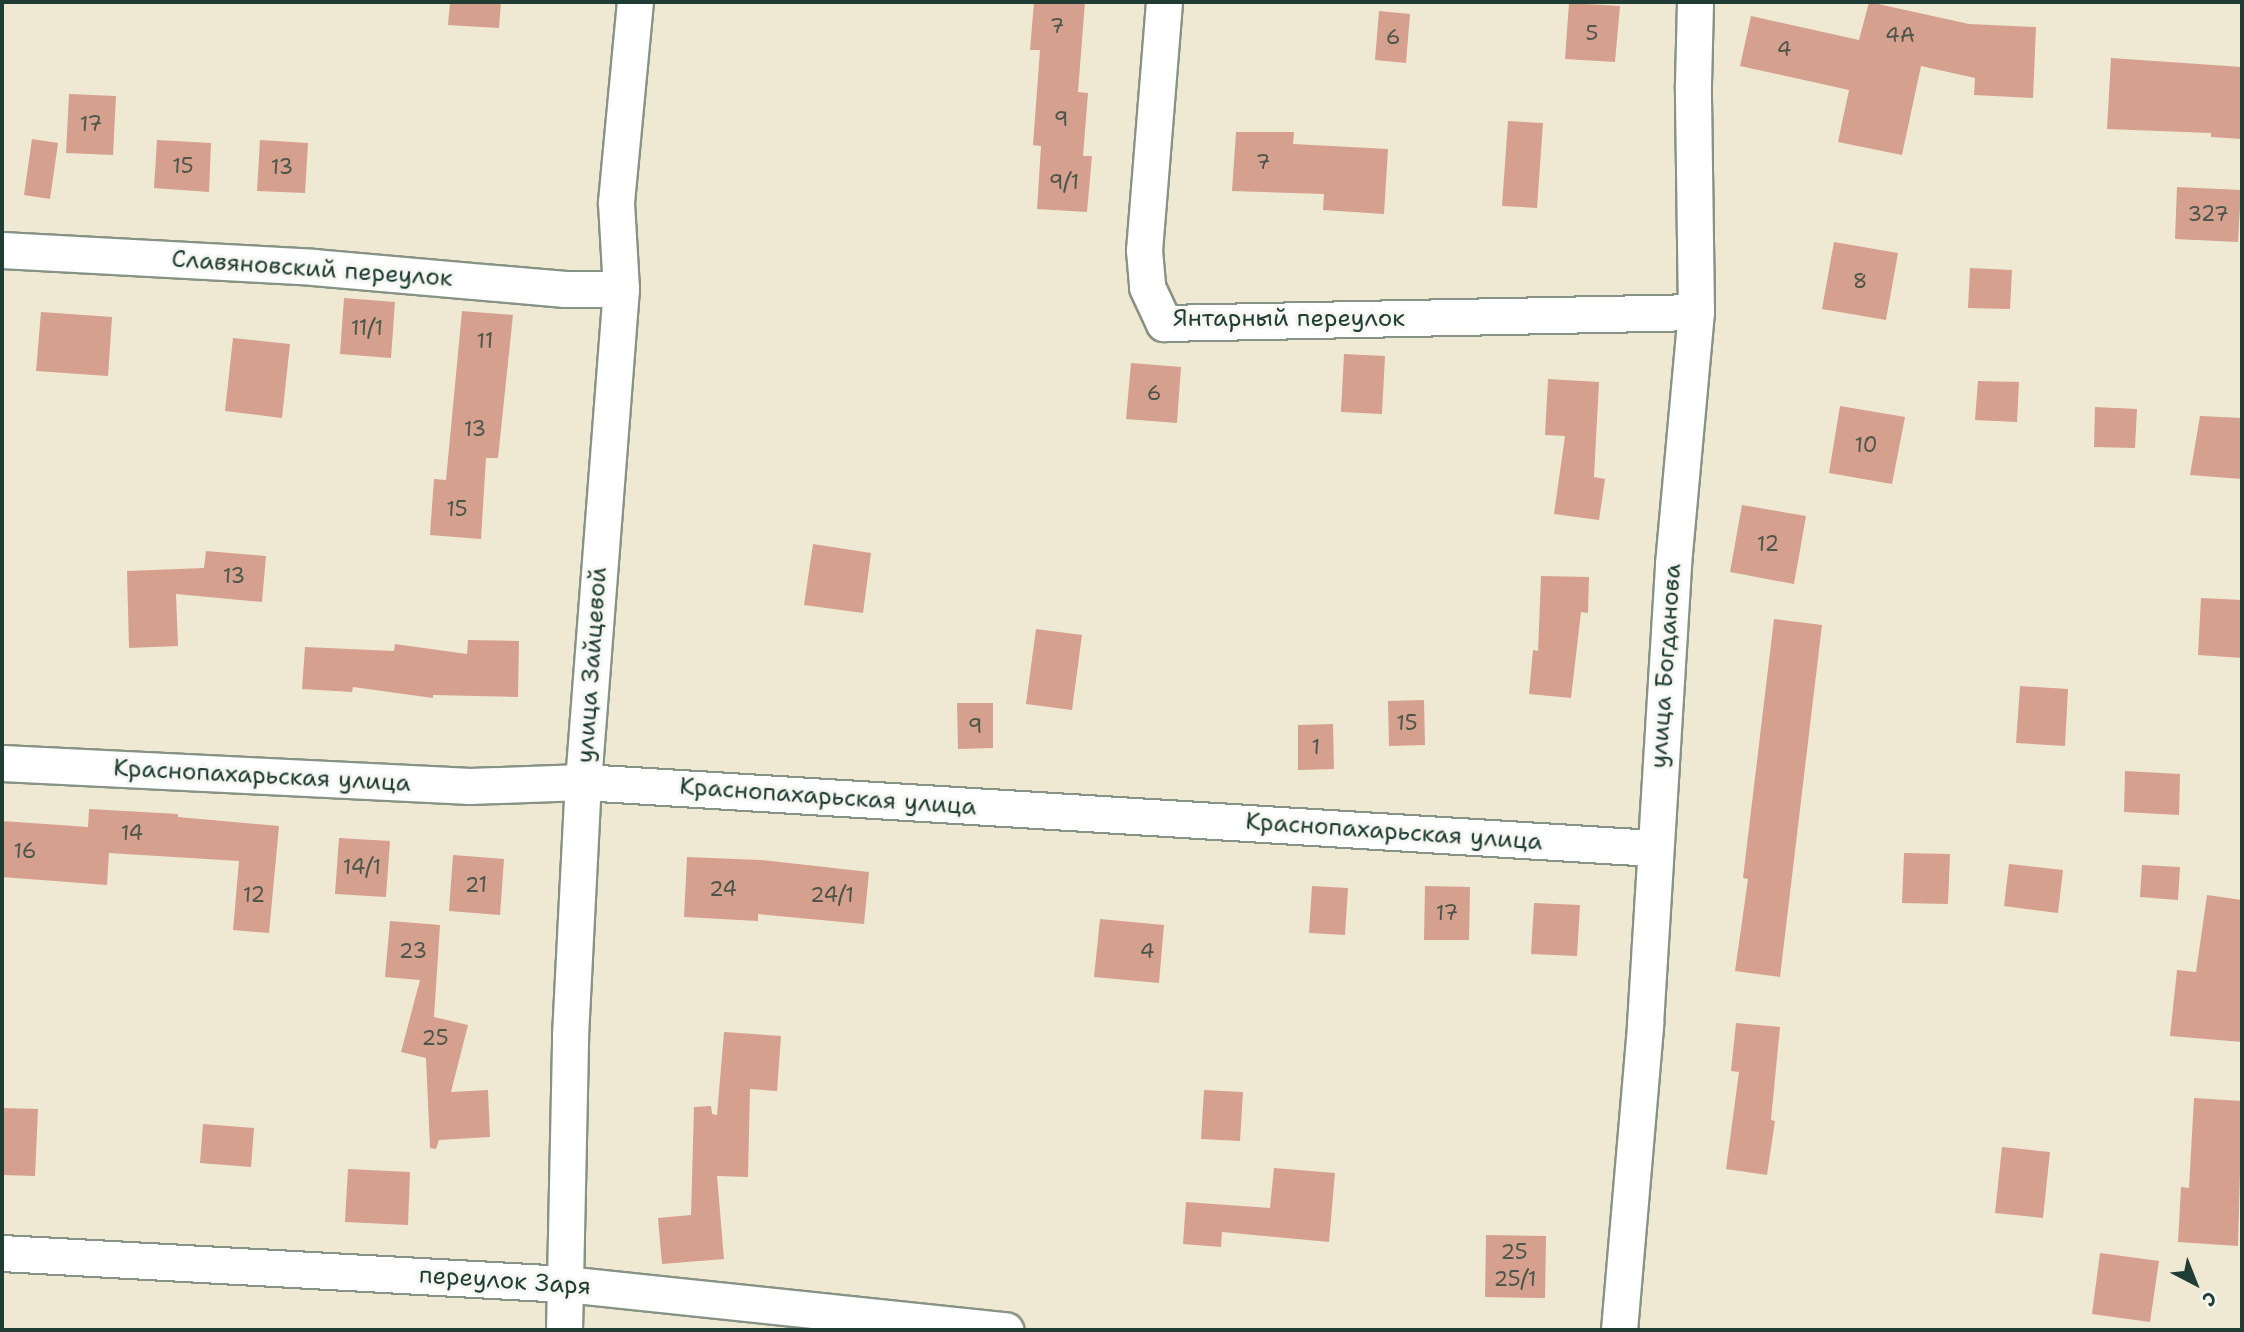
<!DOCTYPE html>
<html>
<head>
<meta charset="utf-8">
<style>
  body { margin:0 }
  #map { position:relative; width:2244px; height:1332px; overflow:hidden; background:#efe9d4; font-family:"Shantell Sans",sans-serif }
  div>[style] { position:absolute }
  .building>* { inset:0; background:#d6a08e }
  .roads { filter:drop-shadow(2px 0 #879384) drop-shadow(-2px 0 #879384) drop-shadow(0 2px #879384) drop-shadow(0 -2px #879384) }
  .street>* { height:35px; margin:-17.5px; padding:0 17.5px; transform-origin:17.5px; border-radius:17.5px; background:#fff }
  span { translate:-50% -50%; white-space:nowrap; text-align:center; line-height:1.15; -webkit-text-stroke:6px #f6f6f2; paint-order:stroke }
  .number-label { font-size:21px; color:#4d564a }
  .number-label span { -webkit-text-stroke-width:0 }
  .street-label { font-size:24px; color:#1f3d34 }
  .frame { position:absolute; inset:0; border:4px solid #1f3d34; pointer-events:none }
  .north { position:absolute; left:2160px; top:1248px; width:70px; height:70px; -webkit-text-stroke:5px #f6f6f2; paint-order:stroke; rotate:138deg; font-size:19px; font-weight:700; line-height:28px; text-align:center; color:#1f3d34 }
  .north::after { content:''; display:block; margin:auto; width:24px; height:32px; background:#1f3d34; clip-path:polygon(50% 0,100% 100%,50% 72%,0 100%) }
</style>
</head>
<body>
<div id="map">
  <div class="building">
    <div style="clip-path:polygon(450px 2px,501px 2px,499px 28px,448px 25px)"></div>
    <div style="clip-path:polygon(1034px 2px,1085px 2px,1078px 92px,1088px 93px,1083px 156px,1092px 156px,1087px 212px,1037px 209px,1041px 146px,1033px 145px,1040px 50px,1030px 50px)"></div>
    <div style="clip-path:polygon(1869px 2px,1969px 24px,2036px 27px,2033px 98px,1974px 95px,1975px 78px,1921px 66px,1902px 155px,1838px 142px,1849px 90px,1740px 66px,1751px 16px,1859px 40px)"></div>
    <div style="clip-path:polygon(1569px 3px,1620px 6px,1615px 62px,1565px 59px)"></div>
    <div style="clip-path:polygon(1379px 11px,1410px 14px,1406px 63px,1375px 60px)"></div>
    <div style="clip-path:polygon(2111px 58px,2242px 67px,2242px 139px,2211px 137px,2211px 133px,2107px 129px)"></div>
    <div style="clip-path:polygon(69px 94px,116px 96px,113px 155px,66px 153px)"></div>
    <div style="clip-path:polygon(1508px 121px,1543px 123px,1537px 208px,1502px 206px)"></div>
    <div style="clip-path:polygon(1236px 132px,1294px 132px,1293px 144px,1388px 149px,1384px 214px,1323px 210px,1324px 194px,1232px 191px)"></div>
    <div style="clip-path:polygon(32px 139px,58px 143px,50px 199px,24px 195px)"></div>
    <div style="clip-path:polygon(157px 140px,211px 143px,209px 192px,154px 188px)"></div>
    <div style="clip-path:polygon(260px 140px,308px 143px,305px 193px,257px 191px)"></div>
    <div style="clip-path:polygon(2177px 187px,2241px 190px,2238px 242px,2175px 239px)"></div>
    <div style="clip-path:polygon(1834px 242px,1898px 253px,1886px 320px,1822px 309px)"></div>
    <div style="clip-path:polygon(1970px 268px,2012px 270px,2010px 309px,1968px 308px)"></div>
    <div style="clip-path:polygon(344px 298px,395px 302px,391px 358px,340px 354px)"></div>
    <div style="clip-path:polygon(462px 311px,513px 315px,498px 458px,486px 458px,481px 539px,430px 535px,434px 479px,446px 480px)"></div>
    <div style="clip-path:polygon(41px 312px,112px 317px,108px 376px,36px 371px)"></div>
    <div style="clip-path:polygon(233px 338px,290px 344px,282px 418px,225px 411px)"></div>
    <div style="clip-path:polygon(1344px 354px,1385px 356px,1382px 414px,1341px 412px)"></div>
    <div style="clip-path:polygon(1131px 363px,1181px 367px,1177px 423px,1126px 419px)"></div>
    <div style="clip-path:polygon(1548px 379px,1599px 382px,1594px 477px,1605px 479px,1599px 520px,1554px 514px,1565px 436px,1545px 435px)"></div>
    <div style="clip-path:polygon(1978px 381px,2019px 382px,2017px 422px,1975px 420px)"></div>
    <div style="clip-path:polygon(1840px 406px,1905px 417px,1892px 484px,1829px 473px)"></div>
    <div style="clip-path:polygon(2095px 407px,2137px 409px,2135px 448px,2094px 447px)"></div>
    <div style="clip-path:polygon(2200px 416px,2242px 418px,2242px 479px,2190px 475px)"></div>
    <div style="clip-path:polygon(1742px 505px,1806px 516px,1794px 584px,1730px 572px)"></div>
    <div style="clip-path:polygon(813px 544px,871px 553px,863px 613px,804px 605px)"></div>
    <div style="clip-path:polygon(206px 551px,266px 556px,262px 602px,176px 594px,178px 646px,129px 648px,127px 571px,204px 568px)"></div>
    <div style="clip-path:polygon(1541px 576px,1589px 577px,1588px 613px,1581px 612px,1571px 698px,1529px 694px,1533px 650px,1538px 651px)"></div>
    <div style="clip-path:polygon(2201px 598px,2242px 600px,2242px 658px,2198px 655px)"></div>
    <div style="clip-path:polygon(1774px 619px,1822px 625px,1780px 977px,1735px 971px,1748px 879px,1743px 878px)"></div>
    <div style="clip-path:polygon(1036px 629px,1082px 635px,1072px 710px,1026px 704px)"></div>
    <div style="clip-path:polygon(468px 640px,519px 641px,518px 697px,433px 695px,433px 698px,353px 687px,352px 692px,302px 689px,305px 647px,394px 651px,395px 644px,467px 654px)"></div>
    <div style="clip-path:polygon(2020px 686px,2068px 689px,2065px 746px,2016px 743px)"></div>
    <div style="clip-path:polygon(1424px 700px,1425px 745px,1389px 746px,1388px 701px)"></div>
    <div style="clip-path:polygon(957px 703px,993px 703px,993px 748px,958px 749px)"></div>
    <div style="clip-path:polygon(1333px 724px,1334px 769px,1298px 770px,1298px 725px)"></div>
    <div style="clip-path:polygon(2125px 771px,2180px 774px,2179px 815px,2124px 812px)"></div>
    <div style="clip-path:polygon(89px 809px,178px 814px,178px 817px,279px 826px,269px 933px,233px 930px,239px 861px,109px 853px,107px 885px,2px 877px,2px 821px,88px 827px)"></div>
    <div style="clip-path:polygon(339px 838px,390px 841px,386px 897px,335px 894px)"></div>
    <div style="clip-path:polygon(1904px 853px,1950px 854px,1948px 904px,1902px 903px)"></div>
    <div style="clip-path:polygon(453px 855px,504px 859px,500px 915px,449px 911px)"></div>
    <div style="clip-path:polygon(687px 857px,761px 860px,869px 872px,864px 924px,758px 914px,758px 921px,684px 917px)"></div>
    <div style="clip-path:polygon(2009px 864px,2063px 870px,2058px 913px,2004px 906px)"></div>
    <div style="clip-path:polygon(2142px 865px,2180px 867px,2178px 900px,2140px 897px)"></div>
    <div style="clip-path:polygon(1312px 886px,1348px 888px,1345px 935px,1309px 933px)"></div>
    <div style="clip-path:polygon(1425px 886px,1470px 887px,1469px 940px,1424px 940px)"></div>
    <div style="clip-path:polygon(2207px 895px,2242px 900px,2242px 1042px,2170px 1036px,2177px 970px,2196px 972px)"></div>
    <div style="clip-path:polygon(1534px 903px,1580px 905px,1577px 956px,1531px 954px)"></div>
    <div style="clip-path:polygon(1100px 919px,1164px 925px,1159px 983px,1094px 977px)"></div>
    <div style="clip-path:polygon(390px 921px,440px 925px,434px 1017px,468px 1025px,451px 1092px,488px 1090px,490px 1137px,439px 1140px,436px 1149px,430px 1148px,426px 1058px,401px 1052px,420px 980px,385px 977px)"></div>
    <div style="clip-path:polygon(1736px 1023px,1780px 1027px,1771px 1120px,1775px 1121px,1767px 1175px,1726px 1169px,1739px 1072px,1731px 1071px)"></div>
    <div style="clip-path:polygon(724px 1032px,781px 1036px,777px 1091px,750px 1089px,748px 1177px,717px 1176px,724px 1259px,662px 1264px,658px 1218px,691px 1215px,694px 1107px,711px 1106px,712px 1114px,717px 1115px)"></div>
    <div style="clip-path:polygon(1204px 1090px,1243px 1092px,1240px 1141px,1201px 1139px)"></div>
    <div style="clip-path:polygon(2194px 1098px,2242px 1101px,2238px 1246px,2178px 1242px,2181px 1187px,2189px 1188px)"></div>
    <div style="clip-path:polygon(2px 1108px,38px 1109px,35px 1176px,2px 1175px)"></div>
    <div style="clip-path:polygon(203px 1124px,254px 1128px,251px 1167px,200px 1163px)"></div>
    <div style="clip-path:polygon(2002px 1147px,2050px 1152px,2043px 1218px,1995px 1213px)"></div>
    <div style="clip-path:polygon(1274px 1168px,1335px 1173px,1329px 1242px,1222px 1232px,1221px 1247px,1183px 1244px,1186px 1202px,1270px 1208px)"></div>
    <div style="clip-path:polygon(348px 1169px,410px 1172px,408px 1225px,345px 1222px)"></div>
    <div style="clip-path:polygon(1486px 1235px,1546px 1236px,1545px 1298px,1485px 1297px)"></div>
    <div style="clip-path:polygon(2100px 1253px,2159px 1261px,2150px 1322px,2092px 1314px)"></div>
  </div>
  <div class="roads">
    <div class="street">
      <div style="left:1164px;top:2px;width:249px;rotate:94.6deg"></div>
      <div style="left:1144px;top:250px;width:37px;rotate:85deg"></div>
      <div style="left:1147px;top:287px;width:40px;rotate:65deg"></div>
      <div style="left:1164px;top:323px;width:532px;rotate:-1.18deg"></div>
      <div style="left:2px;top:250px;width:311px;rotate:3.1deg"></div>
      <div style="left:313px;top:267px;width:253px;rotate:5deg"></div>
      <div style="left:565px;top:289px;width:56px"></div>
      <div style="left:2px;top:763px;width:469px;rotate:2.8deg"></div>
      <div style="left:470px;top:786px;width:113px;rotate:-2deg"></div>
      <div style="left:583px;top:782px;width:1073px;rotate:3.53deg"></div>
      <div style="left:2px;top:1253px;width:564px;rotate:3.15deg"></div>
      <div style="left:565px;top:1284px;width:443px;rotate:6deg"></div>
      <div style="left:564px;top:1330px;width:294px;rotate:-88.8deg"></div>
      <div style="left:570px;top:1036px;width:254px;rotate:-87.1deg"></div>
      <div style="left:583px;top:782px;width:494px;rotate:-85.6deg"></div>
      <div style="left:621px;top:289px;width:87px;rotate:-93.3deg"></div>
      <div style="left:616px;top:202px;width:201px;rotate:-84.6deg"></div>
      <div style="left:1619px;top:1330px;width:307px;rotate:-85.1deg"></div>
      <div style="left:1645px;top:1024px;width:461px;rotate:-86.5deg"></div>
      <div style="left:1673px;top:564px;width:253px;rotate:-84.8deg"></div>
      <div style="left:1696px;top:312px;width:228px;rotate:-90.8deg"></div>
      <div style="left:1693px;top:84px;width:82px;rotate:-88.6deg"></div>
    </div>
  </div>
  <div class="number-label">
    <span style="left:1057px;top:26px">7</span>
    <span style="left:1592px;top:33px">5</span>
    <span style="left:1900px;top:35px">4А</span>
    <span style="left:1393px;top:37px">6</span>
    <span style="left:1784px;top:49px">4</span>
    <span style="left:1061px;top:119px">9</span>
    <span style="left:91px;top:124px">17</span>
    <span style="left:1263px;top:162px">7</span>
    <span style="left:183px;top:166px">15</span>
    <span style="left:282px;top:167px">13</span>
    <span style="left:1064px;top:182px">9/1</span>
    <span style="left:2208px;top:214px">327</span>
    <span style="left:1860px;top:281px">8</span>
    <span style="left:367px;top:328px">11/1</span>
    <span style="left:485px;top:341px">11</span>
    <span style="left:1154px;top:393px">6</span>
    <span style="left:475px;top:429px">13</span>
    <span style="left:1866px;top:445px">10</span>
    <span style="left:457px;top:509px">15</span>
    <span style="left:1768px;top:544px">12</span>
    <span style="left:234px;top:576px">13</span>
    <span style="left:1407px;top:723px">15</span>
    <span style="left:975px;top:726px">9</span>
    <span style="left:1316px;top:747px">1</span>
    <span style="left:132px;top:833px">14</span>
    <span style="left:25px;top:851px">16</span>
    <span style="left:362px;top:867px">14/1</span>
    <span style="left:476px;top:885px">21</span>
    <span style="left:723px;top:889px">24</span>
    <span style="left:254px;top:895px">12</span>
    <span style="left:832px;top:895px">24/1</span>
    <span style="left:1447px;top:913px">17</span>
    <span style="left:413px;top:951px">23</span>
    <span style="left:1147px;top:951px">4</span>
    <span style="left:435px;top:1038px">25</span>
    <span style="left:1514px;top:1252px">25</span>
    <span style="left:1515px;top:1279px">25/1</span>
  </div>
  <div class="street-label">
    <span style="left:312px;top:269px;rotate:4deg">Славяновский переулок</span>
    <span style="left:1289px;top:319px">Янтарный переулок</span>
    <span style="left:592px;top:665px;rotate:-86deg">улица Зайцевой</span>
    <span style="left:1666px;top:666px;rotate:-86deg">улица Богданова</span>
    <span style="left:262px;top:776px;rotate:3deg">Краснопахарьская улица</span>
    <span style="left:828px;top:797px;rotate:4deg">Краснопахарьская улица</span>
    <span style="left:1394px;top:832px;rotate:4deg">Краснопахарьская улица</span>
    <span style="left:505px;top:1281px;rotate:4deg">переулок Заря</span>
  </div>
  <div class="frame"></div>
  <div class="north">С</div>
</div>
</body>
</html>
